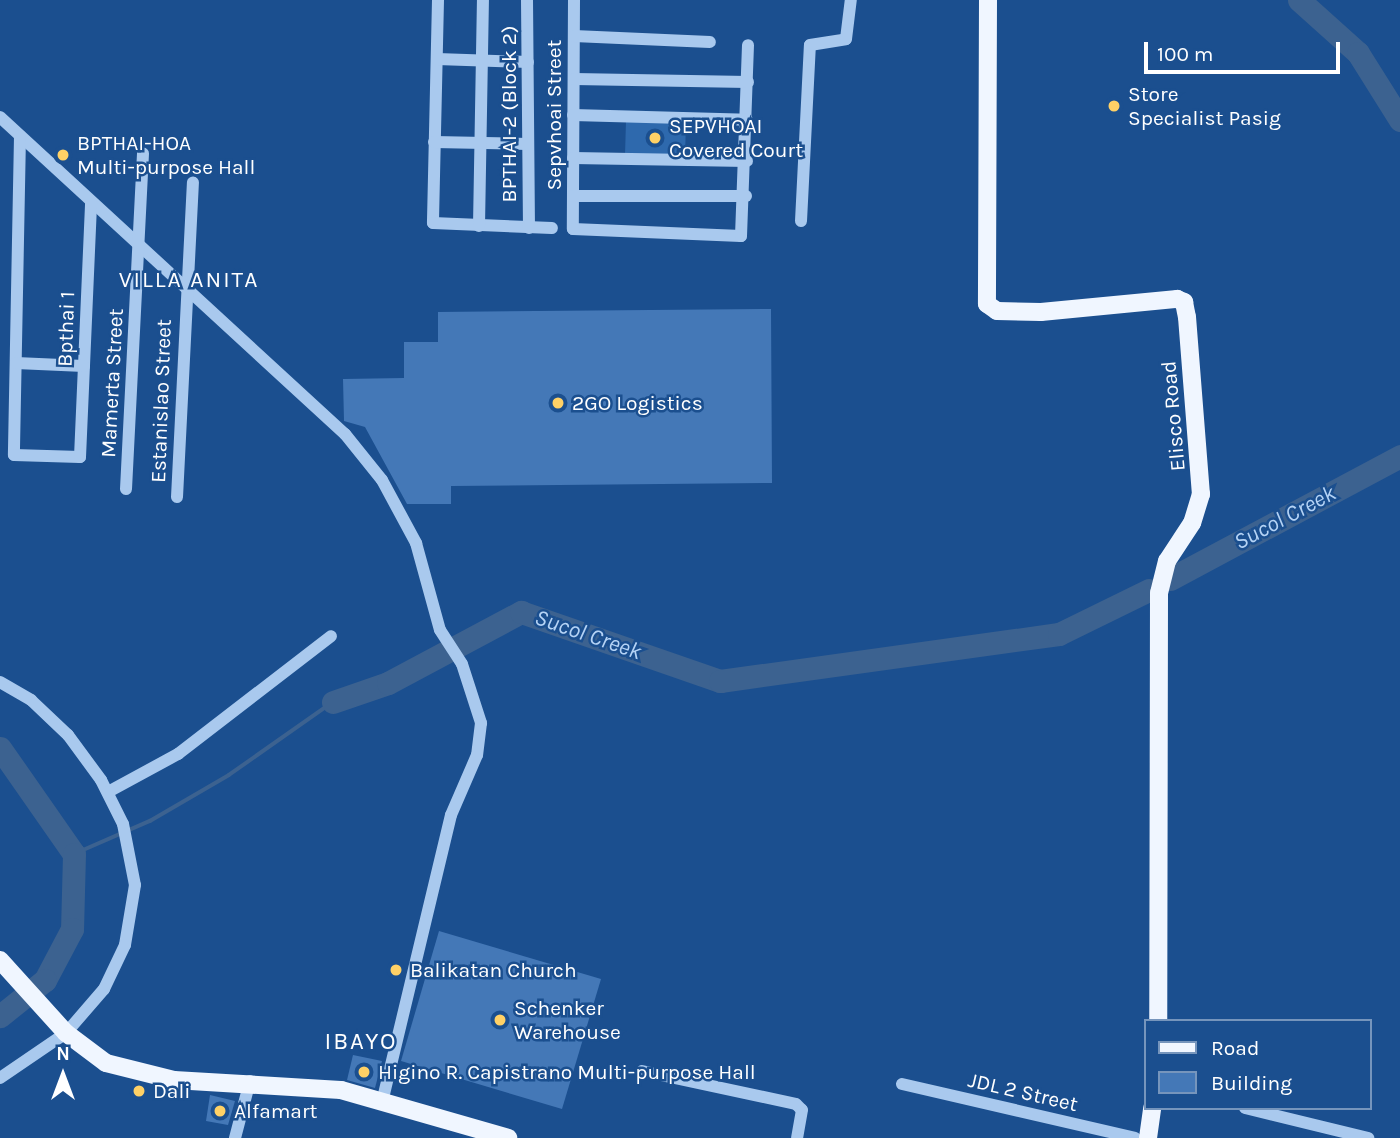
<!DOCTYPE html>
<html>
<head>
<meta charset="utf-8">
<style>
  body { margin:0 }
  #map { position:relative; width:1400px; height:1138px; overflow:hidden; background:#1b4f8f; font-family:Karla,sans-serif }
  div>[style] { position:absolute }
  .green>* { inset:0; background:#2e69ad }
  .stream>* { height:3.5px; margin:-1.75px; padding:0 1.75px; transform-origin:1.75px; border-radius:1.75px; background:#3c6290 }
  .river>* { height:23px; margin:-11.5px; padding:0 11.5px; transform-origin:11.5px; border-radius:11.5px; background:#3c6290 }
  .building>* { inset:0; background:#4478b7 }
  .minor>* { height:12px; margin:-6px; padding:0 6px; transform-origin:6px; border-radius:6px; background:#a9c9ee }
  .major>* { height:18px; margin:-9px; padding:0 9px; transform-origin:9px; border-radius:9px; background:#f0f6ff }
  .dots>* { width:19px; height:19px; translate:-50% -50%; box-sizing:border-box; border:4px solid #1b4f8f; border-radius:50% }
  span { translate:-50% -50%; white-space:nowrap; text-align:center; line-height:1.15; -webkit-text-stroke:5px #1b4f8f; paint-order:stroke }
  .poi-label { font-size:21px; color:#fff }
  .left { translate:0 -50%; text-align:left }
  .street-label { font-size:21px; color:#fff }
  .neighbourhood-label { font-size:23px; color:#fff; letter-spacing:2px }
  .water-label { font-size:23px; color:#b5d3f5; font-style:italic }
  .quarter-label { font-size:24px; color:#fff; letter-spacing:2px }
  .legend { position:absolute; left:1144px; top:1019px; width:228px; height:91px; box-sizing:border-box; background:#1b4f8f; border:2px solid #7695bc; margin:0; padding:9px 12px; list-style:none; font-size:21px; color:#fff }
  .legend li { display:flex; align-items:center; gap:14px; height:35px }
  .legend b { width:35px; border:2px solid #7695bc }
  .north { position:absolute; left:28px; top:1040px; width:70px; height:70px; -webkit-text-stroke:5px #1b4f8f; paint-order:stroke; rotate:0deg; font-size:19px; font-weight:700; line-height:28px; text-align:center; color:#fff }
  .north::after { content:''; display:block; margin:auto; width:24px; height:32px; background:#fff; clip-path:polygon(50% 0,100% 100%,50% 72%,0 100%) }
  .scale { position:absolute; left:1144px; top:42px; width:196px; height:32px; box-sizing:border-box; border:4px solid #fff; border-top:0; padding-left:9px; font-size:21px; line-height:24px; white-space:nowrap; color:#fff; -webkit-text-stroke:5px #1b4f8f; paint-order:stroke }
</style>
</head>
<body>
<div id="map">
  <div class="green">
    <div style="clip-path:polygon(626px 121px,686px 122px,685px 156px,625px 155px)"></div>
  </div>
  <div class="stream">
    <div style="left:74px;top:854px;width:83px;rotate:-23.5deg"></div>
    <div style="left:150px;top:821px;width:91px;rotate:-30.2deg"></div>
    <div style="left:229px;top:775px;width:127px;rotate:-35.1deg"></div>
  </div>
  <div class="river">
    <div style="left:1299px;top:0;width:79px;rotate:41.9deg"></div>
    <div style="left:1358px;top:53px;width:79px;rotate:57.9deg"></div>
    <div style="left:1170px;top:579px;width:261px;rotate:-28.1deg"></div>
    <div style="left:333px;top:702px;width:58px;rotate:-19.1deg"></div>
    <div style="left:388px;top:683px;width:151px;rotate:-28.1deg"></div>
    <div style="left:521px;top:612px;width:211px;rotate:19.1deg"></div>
    <div style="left:720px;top:681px;width:342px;rotate:-7.9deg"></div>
    <div style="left:1059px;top:634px;width:100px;rotate:-26.1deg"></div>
    <div style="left:0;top:748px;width:129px;rotate:55.1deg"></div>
    <div style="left:74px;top:854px;width:75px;rotate:91.5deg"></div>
    <div style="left:72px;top:929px;width:58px;rotate:117.9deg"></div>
    <div style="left:45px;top:980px;width:58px;rotate:141.3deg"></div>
  </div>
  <div class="building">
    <div style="clip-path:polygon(771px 309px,772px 483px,451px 486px,451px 504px,407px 504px,365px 427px,344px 421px,343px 379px,404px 378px,404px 342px,438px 342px,438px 312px)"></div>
    <div style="clip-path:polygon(439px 931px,601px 979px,562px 1109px,401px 1061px)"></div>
    <div style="clip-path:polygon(353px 1055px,382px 1061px,375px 1088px,347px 1080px)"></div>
    <div style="clip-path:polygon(210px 1095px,235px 1101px,228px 1125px,206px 1121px)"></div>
  </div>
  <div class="minor">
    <div style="left:438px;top:0;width:223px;rotate:91.3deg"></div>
    <div style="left:433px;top:223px;width:119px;rotate:2.4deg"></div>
    <div style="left:527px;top:0;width:228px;rotate:89.5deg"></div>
    <div style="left:574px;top:0;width:229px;rotate:90.3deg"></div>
    <div style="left:573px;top:229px;width:168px;rotate:2.4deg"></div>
    <div style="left:741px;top:236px;width:191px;rotate:-87.9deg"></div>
    <div style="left:574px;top:36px;width:136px;rotate:2.5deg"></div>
    <div style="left:437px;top:59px;width:91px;rotate:1.9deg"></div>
    <div style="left:574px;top:79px;width:174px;rotate:1deg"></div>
    <div style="left:573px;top:115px;width:174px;rotate:1.6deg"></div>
    <div style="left:0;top:117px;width:469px;rotate:42.6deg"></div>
    <div style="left:345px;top:434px;width:59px;rotate:51.2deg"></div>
    <div style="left:382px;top:480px;width:72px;rotate:61.6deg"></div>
    <div style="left:416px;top:543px;width:90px;rotate:74.6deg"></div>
    <div style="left:440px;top:630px;width:40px;rotate:57.1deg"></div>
    <div style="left:462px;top:664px;width:62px;rotate:72.1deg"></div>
    <div style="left:481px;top:723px;width:32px;rotate:97deg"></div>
    <div style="left:477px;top:755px;width:65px;rotate:113.4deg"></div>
    <div style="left:451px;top:815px;width:292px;rotate:103.5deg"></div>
    <div style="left:20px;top:136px;width:319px;rotate:91.1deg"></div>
    <div style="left:14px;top:455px;width:66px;rotate:1.7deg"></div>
    <div style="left:80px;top:457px;width:254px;rotate:-87.5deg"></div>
    <div style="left:434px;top:142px;width:94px;rotate:1.2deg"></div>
    <div style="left:573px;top:158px;width:174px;rotate:1deg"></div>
    <div style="left:573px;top:196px;width:173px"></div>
    <div style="left:801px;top:221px;width:176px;rotate:-87.1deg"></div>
    <div style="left:810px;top:45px;width:36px;rotate:-9deg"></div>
    <div style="left:846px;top:39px;width:39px;rotate:-83deg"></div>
    <div style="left:479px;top:226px;width:226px;rotate:-89deg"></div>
    <div style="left:16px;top:363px;width:68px;rotate:2.5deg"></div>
    <div style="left:126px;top:489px;width:336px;rotate:-87.1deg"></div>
    <div style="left:177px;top:497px;width:315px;rotate:-87.1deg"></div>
    <div style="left:0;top:682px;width:36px;rotate:30deg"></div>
    <div style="left:31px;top:700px;width:51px;rotate:43.4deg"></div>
    <div style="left:68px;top:735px;width:56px;rotate:53.7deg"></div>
    <div style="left:101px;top:780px;width:49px;rotate:63.4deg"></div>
    <div style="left:123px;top:824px;width:62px;rotate:78.9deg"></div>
    <div style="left:135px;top:885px;width:61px;rotate:99.5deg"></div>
    <div style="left:125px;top:945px;width:49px;rotate:115.5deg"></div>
    <div style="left:104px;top:989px;width:58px;rotate:130.8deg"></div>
    <div style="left:66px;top:1033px;width:80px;rotate:145.7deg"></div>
    <div style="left:108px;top:792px;width:80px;rotate:-28.5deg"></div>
    <div style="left:178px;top:754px;width:193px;rotate:-37.6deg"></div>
    <div style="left:642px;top:1071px;width:157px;rotate:12.1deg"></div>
    <div style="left:796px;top:1104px;width:8px;rotate:45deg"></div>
    <div style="left:802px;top:1110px;width:28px;rotate:100deg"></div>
    <div style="left:902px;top:1084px;width:239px;rotate:13deg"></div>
    <div style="left:1245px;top:1108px;width:127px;rotate:13.7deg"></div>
    <div style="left:235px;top:1138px;width:59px;rotate:-75.3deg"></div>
  </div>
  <div class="major">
    <div style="left:988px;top:0;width:304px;rotate:90.2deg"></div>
    <div style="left:987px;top:304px;width:12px;rotate:35deg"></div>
    <div style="left:997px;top:311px;width:44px;rotate:1.3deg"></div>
    <div style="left:1041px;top:312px;width:137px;rotate:-5.5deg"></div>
    <div style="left:1177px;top:299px;width:8px;rotate:23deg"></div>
    <div style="left:1184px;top:302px;width:15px;rotate:79deg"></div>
    <div style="left:1187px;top:317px;width:178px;rotate:85.5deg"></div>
    <div style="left:1201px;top:494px;width:30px;rotate:107deg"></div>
    <div style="left:1192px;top:523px;width:45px;rotate:123.3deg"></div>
    <div style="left:1167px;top:561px;width:33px;rotate:104deg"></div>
    <div style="left:1159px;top:593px;width:428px;rotate:90.1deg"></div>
    <div style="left:0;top:960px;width:98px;rotate:47.9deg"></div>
    <div style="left:66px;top:1033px;width:50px;rotate:36.9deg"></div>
    <div style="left:106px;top:1063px;width:70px;rotate:14deg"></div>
    <div style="left:174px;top:1080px;width:167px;rotate:3.4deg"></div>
    <div style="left:341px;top:1090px;width:174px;rotate:16deg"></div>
    <div style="left:1148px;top:1138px;width:30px;rotate:-82deg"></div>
  </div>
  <div class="dots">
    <div style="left:1114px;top:106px;background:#ffd166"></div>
    <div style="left:655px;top:138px;background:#ffd166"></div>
    <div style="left:63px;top:155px;background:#ffd166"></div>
    <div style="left:558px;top:403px;background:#ffd166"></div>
    <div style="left:396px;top:970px;background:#ffd166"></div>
    <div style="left:500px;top:1020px;background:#ffd166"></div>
    <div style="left:364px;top:1072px;background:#ffd166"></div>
    <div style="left:139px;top:1091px;background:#ffd166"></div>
    <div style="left:220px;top:1111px;background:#ffd166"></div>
  </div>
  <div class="poi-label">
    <span class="left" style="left:1128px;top:106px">Store<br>Specialist Pasig</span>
    <span class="left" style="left:669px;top:138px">SEPVHOAI<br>Covered Court</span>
    <span class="left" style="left:77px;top:155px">BPTHAI-HOA<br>Multi-purpose Hall</span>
    <span class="left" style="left:572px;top:403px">2GO Logistics</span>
    <span class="left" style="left:410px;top:970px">Balikatan Church</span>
    <span class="left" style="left:514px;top:1020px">Schenker<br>Warehouse</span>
    <span class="left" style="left:378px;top:1072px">Higino R. Capistrano Multi-purpose Hall</span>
    <span class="left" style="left:153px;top:1091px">Dali</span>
    <span class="left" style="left:234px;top:1111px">Alfamart</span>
  </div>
  <div class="street-label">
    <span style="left:509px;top:114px;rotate:-90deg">BPTHAI-2 (Block 2)</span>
    <span style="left:554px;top:115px;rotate:-90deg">Sepvhoai Street</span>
    <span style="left:66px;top:329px;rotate:-88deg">Bpthai 1</span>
    <span style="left:112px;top:383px;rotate:-87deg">Mamerta Street</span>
    <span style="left:161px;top:401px;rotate:-88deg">Estanislao Street</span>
    <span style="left:1173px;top:416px;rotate:-95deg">Elisco Road</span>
    <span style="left:1023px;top:1092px;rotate:13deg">JDL 2 Street</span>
  </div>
  <div class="neighbourhood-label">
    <span style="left:189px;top:280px">VILLA ANITA</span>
  </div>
  <div class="water-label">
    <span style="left:1285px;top:518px;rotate:-28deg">Sucol Creek</span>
    <span style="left:588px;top:635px;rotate:19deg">Sucol Creek</span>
  </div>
  <div class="quarter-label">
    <span style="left:361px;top:1042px">IBAYO</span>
  </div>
  <ul class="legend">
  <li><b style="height:9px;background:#f0f6ff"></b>Road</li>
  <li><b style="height:19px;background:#4478b7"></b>Building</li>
  </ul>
  <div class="north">N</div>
  <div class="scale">100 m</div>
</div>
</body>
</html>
